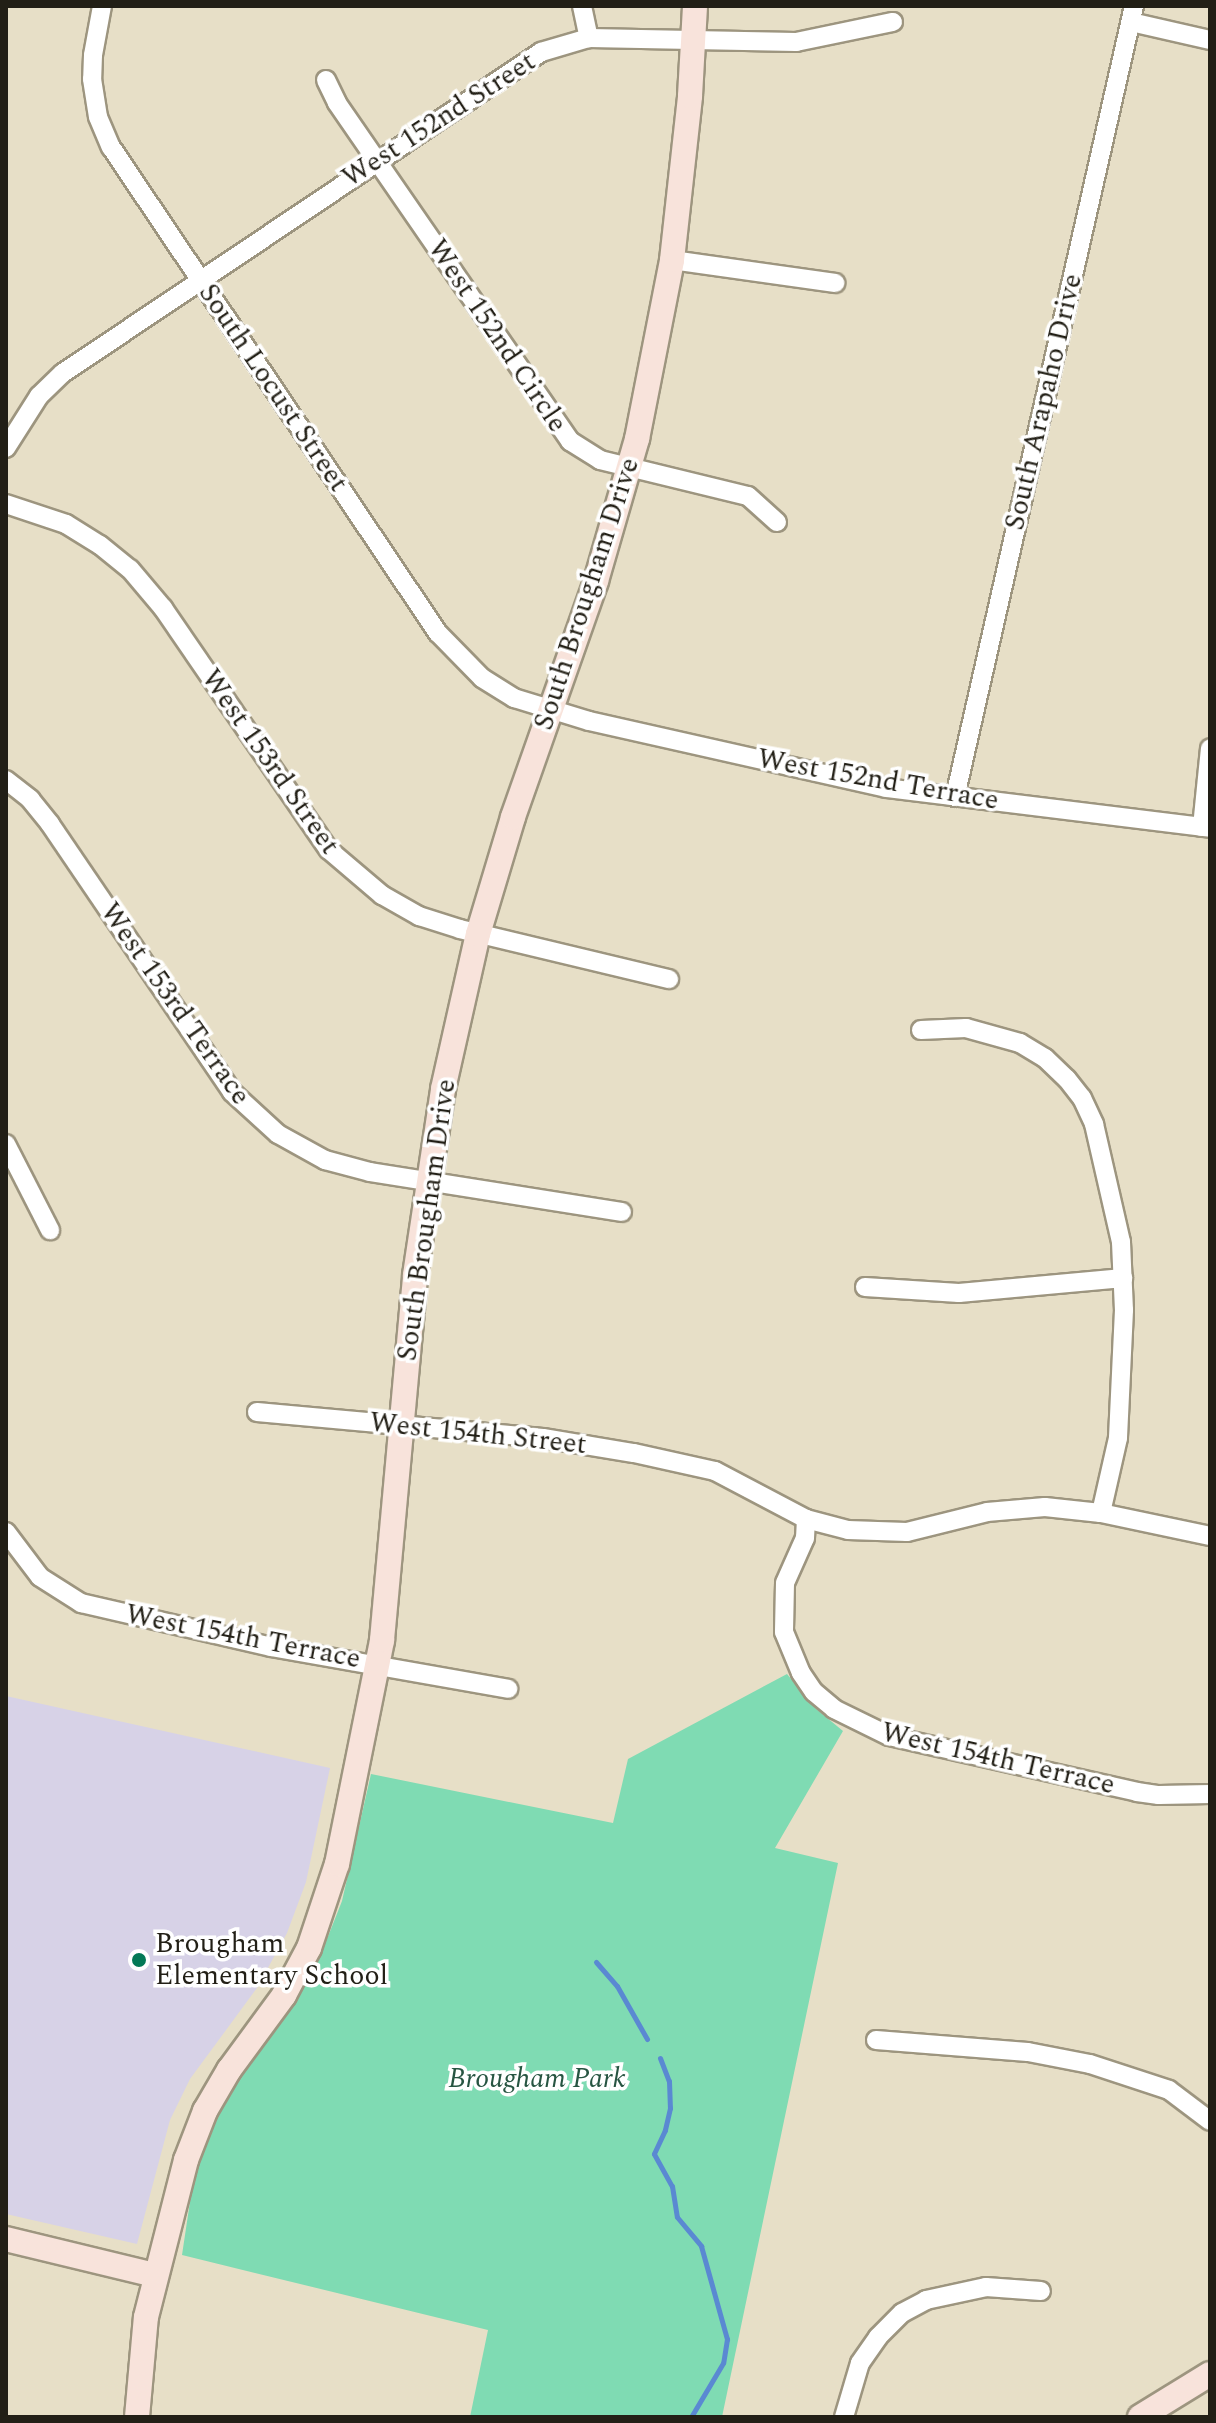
<!DOCTYPE html>
<html>
<head>
<meta charset="utf-8">
<style>
  body { margin:0 }
  #map { position:relative; width:1216px; height:2423px; overflow:hidden; background:#e7dfc7; font-family:Spectral,serif }
  div>[style] { position:absolute }
  .education>* { inset:0; background:#d7d2e7 }
  .green>* { inset:0; background:#7fdbb3 }
  .stream>* { height:5px; margin:-2.5px; padding:0 2.5px; transform-origin:2.5px; border-radius:2.5px; background:#5a89d2 }
  .roads { filter:drop-shadow(2px 0 #9d957f) drop-shadow(-2px 0 #9d957f) drop-shadow(0 2px #9d957f) drop-shadow(0 -2px #9d957f) }
  .street>* { height:18px; margin:-9px; padding:0 9px; transform-origin:9px; border-radius:9px; background:#fff }
  .secondary>* { height:24px; margin:-12px; padding:0 12px; transform-origin:12px; border-radius:12px; background:#f8e3db }
  .dots>* { width:22px; height:22px; translate:-50% -50%; box-sizing:border-box; border:4px solid #fff; border-radius:50% }
  span { translate:-50% -50%; white-space:nowrap; text-align:center; line-height:1.15; -webkit-text-stroke:7px #fff; paint-order:stroke }
  .street-label { font-size:28px; color:#221f16 }
  .poi-label { font-size:28px; color:#221f16 }
  .left { translate:0 -50%; text-align:left }
  .park-label { font-size:28px; color:#275542; font-style:italic }
  .frame { position:absolute; inset:0; border:8px solid #221f16; pointer-events:none }
</style>
</head>
<body>
<div id="map">
  <div class="education">
    <div style="clip-path:polygon(6px 1696px,330px 1768px,306px 1882px,287px 1933px,257px 1988px,190px 2079px,170px 2120px,137px 2244px,6px 2214px)"></div>
  </div>
  <div class="green">
    <div style="clip-path:polygon(787px 1674px,815px 1708px,843px 1731px,775px 1848px,838px 1863px,722px 2417px,470px 2417px,488px 2330px,182px 2255px,194px 2175px,215px 2121px,238px 2080px,307px 1981px,329px 1934px,342px 1901px,371px 1774px,613px 1823px,628px 1759px)"></div>
  </div>
  <div class="stream">
    <div style="left:596px;top:1962px;width:32px;rotate:49deg"></div>
    <div style="left:617px;top:1986px;width:61px;rotate:60.5deg"></div>
    <div style="left:660px;top:2058px;width:25px;rotate:69deg"></div>
    <div style="left:669px;top:2081px;width:27px;rotate:88deg"></div>
    <div style="left:670px;top:2108px;width:23px;rotate:103deg"></div>
    <div style="left:665px;top:2130px;width:26px;rotate:115deg"></div>
    <div style="left:654px;top:2154px;width:37px;rotate:61deg"></div>
    <div style="left:672px;top:2186px;width:31px;rotate:81deg"></div>
    <div style="left:677px;top:2217px;width:38px;rotate:50deg"></div>
    <div style="left:701px;top:2246px;width:97px;rotate:74.4deg"></div>
    <div style="left:727px;top:2339px;width:24px;rotate:99deg"></div>
    <div style="left:723px;top:2363px;width:63px;rotate:120.7deg"></div>
  </div>
  <div class="roads">
    <div class="street">
      <div style="left:102px;top:6px;width:50px;rotate:100.4deg"></div>
      <div style="left:93px;top:55px;width:24px;rotate:92deg"></div>
      <div style="left:92px;top:79px;width:38px;rotate:81deg"></div>
      <div style="left:98px;top:117px;width:33px;rotate:67deg"></div>
      <div style="left:111px;top:147px;width:586px;rotate:56.07deg"></div>
      <div style="left:438px;top:633px;width:63px;rotate:45.6deg"></div>
      <div style="left:482px;top:678px;width:38px;rotate:32deg"></div>
      <div style="left:514px;top:698px;width:78px;rotate:17deg"></div>
      <div style="left:589px;top:721px;width:304px;rotate:12.7deg"></div>
      <div style="left:886px;top:788px;width:326px;rotate:7deg"></div>
      <div style="left:582px;top:6px;width:33px;rotate:78deg"></div>
      <div style="left:1131px;top:22px;width:81px;rotate:12.8deg"></div>
      <div style="left:326px;top:80px;width:25px;rotate:64deg"></div>
      <div style="left:337px;top:103px;width:411px;rotate:55.4deg"></div>
      <div style="left:570px;top:441px;width:36px;rotate:32deg"></div>
      <div style="left:600px;top:460px;width:152px;rotate:13.7deg"></div>
      <div style="left:748px;top:496px;width:39px;rotate:42deg"></div>
      <div style="left:672px;top:260px;width:165px;rotate:8deg"></div>
      <div style="left:6px;top:448px;width:62px;rotate:-57.6deg"></div>
      <div style="left:39px;top:396px;width:33px;rotate:-44deg"></div>
      <div style="left:63px;top:373px;width:576px;rotate:-33.88deg"></div>
      <div style="left:541px;top:52px;width:50px;rotate:-16.3deg"></div>
      <div style="left:589px;top:38px;width:207px;rotate:1.1deg"></div>
      <div style="left:796px;top:42px;width:99px;rotate:-11.7deg"></div>
      <div style="left:6px;top:504px;width:63px;rotate:18.4deg"></div>
      <div style="left:66px;top:524px;width:40px;rotate:32deg"></div>
      <div style="left:100px;top:545px;width:38px;rotate:39deg"></div>
      <div style="left:130px;top:569px;width:51px;rotate:49.8deg"></div>
      <div style="left:163px;top:608px;width:293px;rotate:55.6deg"></div>
      <div style="left:329px;top:850px;width:70px;rotate:40.3deg"></div>
      <div style="left:382px;top:895px;width:43px;rotate:29.6deg"></div>
      <div style="left:419px;top:916px;width:43px;rotate:17.6deg"></div>
      <div style="left:460px;top:929px;width:215px;rotate:13.5deg"></div>
      <div style="left:6px;top:780px;width:31px;rotate:38deg"></div>
      <div style="left:30px;top:799px;width:32px;rotate:51deg"></div>
      <div style="left:50px;top:824px;width:324px;rotate:55.8deg"></div>
      <div style="left:232px;top:1092px;width:62px;rotate:42.4deg"></div>
      <div style="left:278px;top:1134px;width:54px;rotate:29deg"></div>
      <div style="left:325px;top:1160px;width:47px;rotate:14.9deg"></div>
      <div style="left:370px;top:1172px;width:255px;rotate:9deg"></div>
      <div style="left:955px;top:797px;width:811px;rotate:-77.25deg"></div>
      <div style="left:1202px;top:827px;width:79px;rotate:-84.2deg"></div>
      <div style="left:921px;top:1030px;width:45px;rotate:-2.5deg"></div>
      <div style="left:966px;top:1028px;width:56px;rotate:15.5deg"></div>
      <div style="left:1020px;top:1043px;width:29px;rotate:31deg"></div>
      <div style="left:1045px;top:1058px;width:30px;rotate:44deg"></div>
      <div style="left:1067px;top:1079px;width:24px;rotate:52deg"></div>
      <div style="left:1082px;top:1098px;width:29px;rotate:65deg"></div>
      <div style="left:1094px;top:1124px;width:121px;rotate:77.1deg"></div>
      <div style="left:1121px;top:1242px;width:68px;rotate:87.5deg"></div>
      <div style="left:1124px;top:1310px;width:128px;rotate:92.7deg"></div>
      <div style="left:1118px;top:1438px;width:77px;rotate:102.8deg"></div>
      <div style="left:6px;top:1144px;width:97px;rotate:62.9deg"></div>
      <div style="left:865px;top:1287px;width:94px;rotate:3.7deg"></div>
      <div style="left:959px;top:1293px;width:165px;rotate:-5.2deg"></div>
      <div style="left:257px;top:1412px;width:287px;rotate:5.2deg"></div>
      <div style="left:543px;top:1438px;width:92px;rotate:9.4deg"></div>
      <div style="left:634px;top:1453px;width:83px;rotate:12.5deg"></div>
      <div style="left:715px;top:1471px;width:103px;rotate:27.8deg"></div>
      <div style="left:806px;top:1519px;width:43px;rotate:14.7deg"></div>
      <div style="left:848px;top:1530px;width:59px;rotate:1.9deg"></div>
      <div style="left:907px;top:1532px;width:82px;rotate:-14deg"></div>
      <div style="left:987px;top:1512px;width:58px;rotate:-4.9deg"></div>
      <div style="left:1045px;top:1507px;width:56px;rotate:6.1deg"></div>
      <div style="left:1101px;top:1513px;width:111px;rotate:11.9deg"></div>
      <div style="left:806px;top:1519px;width:19px;rotate:93deg"></div>
      <div style="left:805px;top:1538px;width:49px;rotate:114deg"></div>
      <div style="left:785px;top:1583px;width:49px;rotate:91.2deg"></div>
      <div style="left:784px;top:1632px;width:44px;rotate:67.5deg"></div>
      <div style="left:801px;top:1673px;width:23px;rotate:56deg"></div>
      <div style="left:814px;top:1692px;width:26px;rotate:40deg"></div>
      <div style="left:834px;top:1709px;width:61px;rotate:26.1deg"></div>
      <div style="left:889px;top:1736px;width:254px;rotate:12.7deg"></div>
      <div style="left:1137px;top:1792px;width:22px;rotate:8deg"></div>
      <div style="left:1159px;top:1795px;width:51px;rotate:-1.1deg"></div>
      <div style="left:6px;top:1532px;width:56px;rotate:52.9deg"></div>
      <div style="left:40px;top:1577px;width:49px;rotate:32.4deg"></div>
      <div style="left:81px;top:1603px;width:195px;rotate:13deg"></div>
      <div style="left:271px;top:1647px;width:241px;rotate:10deg"></div>
      <div style="left:876px;top:2040px;width:152px;rotate:4.5deg"></div>
      <div style="left:1028px;top:2052px;width:63px;rotate:11deg"></div>
      <div style="left:1090px;top:2064px;width:83px;rotate:18.2deg"></div>
      <div style="left:1169px;top:2090px;width:51px;rotate:37.1deg"></div>
      <div style="left:844px;top:2417px;width:56px;rotate:-73.5deg"></div>
      <div style="left:860px;top:2363px;width:32px;rotate:-55deg"></div>
      <div style="left:878px;top:2337px;width:34px;rotate:-45deg"></div>
      <div style="left:902px;top:2313px;width:27px;rotate:-28deg"></div>
      <div style="left:926px;top:2300px;width:61px;rotate:-12.2deg"></div>
      <div style="left:986px;top:2287px;width:55px;rotate:4.2deg"></div>
    </div>
    <div class="secondary">
      <div style="left:6px;top:2239px;width:153px;rotate:13.6deg"></div>
      <div style="left:137px;top:2417px;width:100px;rotate:-84.9deg"></div>
      <div style="left:146px;top:2317px;width:162px;rotate:-75.7deg"></div>
      <div style="left:186px;top:2160px;width:53px;rotate:-68.8deg"></div>
      <div style="left:205px;top:2111px;width:48px;rotate:-59.7deg"></div>
      <div style="left:229px;top:2070px;width:93px;rotate:-53.7deg"></div>
      <div style="left:284px;top:1995px;width:53px;rotate:-62deg"></div>
      <div style="left:309px;top:1948px;width:89px;rotate:-71.6deg"></div>
      <div style="left:337px;top:1864px;width:228px;rotate:-78.6deg"></div>
      <div style="left:382px;top:1640px;width:366px;rotate:-84.8deg"></div>
      <div style="left:415px;top:1275px;width:188px;rotate:-81.4deg"></div>
      <div style="left:443px;top:1089px;width:159px;rotate:-77.3deg"></div>
      <div style="left:478px;top:934px;width:122px;rotate:-73.3deg"></div>
      <div style="left:513px;top:817px;width:250px;rotate:-70.6deg"></div>
      <div style="left:596px;top:581px;width:148px;rotate:-73.9deg"></div>
      <div style="left:637px;top:439px;width:182px;rotate:-78.9deg"></div>
      <div style="left:672px;top:260px;width:165px;rotate:-83.7deg"></div>
      <div style="left:690px;top:96px;width:90px;rotate:-86.8deg"></div>
      <div style="left:1140px;top:2417px;width:82px;rotate:-31.6deg"></div>
    </div>
  </div>
  <div class="dots">
    <div style="left:139px;top:1960px;background:#037956"></div>
  </div>
  <div class="street-label">
    <span style="left:439px;top:120px;rotate:-33deg">West 152nd Street</span>
    <span style="left:497px;top:336px;rotate:56deg">West 152nd Circle</span>
    <span style="left:273px;top:388px;rotate:56deg">South Locust Street</span>
    <span style="left:1044px;top:402px;rotate:-77deg">South Arapaho Drive</span>
    <span style="left:587px;top:594px;rotate:-72deg">South Brougham Drive</span>
    <span style="left:270px;top:762px;rotate:55deg">West 153rd Street</span>
    <span style="left:878px;top:780px;rotate:10deg">West 152nd Terrace</span>
    <span style="left:175px;top:1004px;rotate:55deg">West 153rd Terrace</span>
    <span style="left:427px;top:1220px;rotate:-82deg">South Brougham Drive</span>
    <span style="left:478px;top:1434px;rotate:6deg">West 154th Street</span>
    <span style="left:243px;top:1637px;rotate:11deg">West 154th Terrace</span>
    <span style="left:998px;top:1759px;rotate:13deg">West 154th Terrace</span>
  </div>
  <div class="poi-label">
    <span class="left" style="left:155px;top:1960px">Brougham<br>Elementary School</span>
  </div>
  <div class="park-label">
    <span style="left:537px;top:2079px">Brougham Park</span>
  </div>
  <div class="frame"></div>
</div>
</body>
</html>
